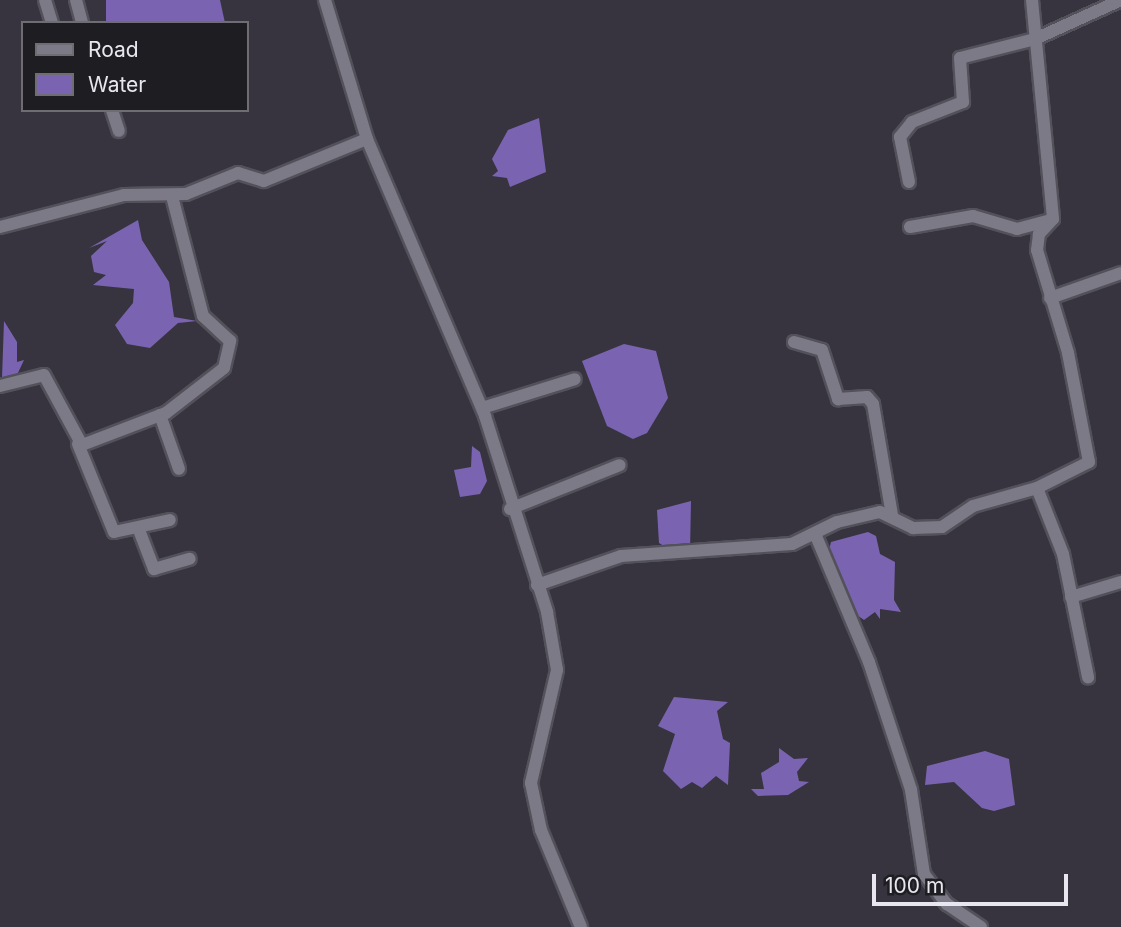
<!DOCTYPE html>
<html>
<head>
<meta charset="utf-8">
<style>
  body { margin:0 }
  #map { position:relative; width:1121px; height:927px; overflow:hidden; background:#373440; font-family:Inter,sans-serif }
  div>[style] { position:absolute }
  .water>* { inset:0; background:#7a64b1 }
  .roads { filter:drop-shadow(2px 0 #53515a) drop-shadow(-2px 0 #53515a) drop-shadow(0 2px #53515a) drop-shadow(0 -2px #53515a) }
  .minor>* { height:12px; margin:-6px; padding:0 6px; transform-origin:6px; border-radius:6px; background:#7d7a88 }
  span { translate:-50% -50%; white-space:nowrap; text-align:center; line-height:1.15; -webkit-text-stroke:7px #1e1d22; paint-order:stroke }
  .legend { position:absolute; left:21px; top:21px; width:228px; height:91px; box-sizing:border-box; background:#1e1d22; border:2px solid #6f6d74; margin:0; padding:9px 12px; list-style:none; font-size:21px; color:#e8e6ee }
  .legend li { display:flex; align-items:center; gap:14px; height:35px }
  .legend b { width:35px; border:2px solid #6f6d74 }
  .scale { position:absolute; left:872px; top:874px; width:196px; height:32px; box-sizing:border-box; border:4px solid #e8e6ee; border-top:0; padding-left:9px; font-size:21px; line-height:24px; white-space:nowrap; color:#e8e6ee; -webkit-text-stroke:5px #1e1d22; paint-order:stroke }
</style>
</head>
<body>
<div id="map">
  <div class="water">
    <div style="clip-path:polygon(106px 0,220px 0,225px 23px,106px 23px)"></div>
    <div style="clip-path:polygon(539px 118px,546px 172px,510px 187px,507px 178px,492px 176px,498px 171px,492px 159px,508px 130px)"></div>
    <div style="clip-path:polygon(138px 220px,142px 240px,169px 282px,174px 317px,197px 321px,178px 323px,150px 348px,127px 344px,115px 325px,133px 303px,134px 289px,93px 285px,106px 275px,94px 272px,91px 256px,107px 241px,89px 248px)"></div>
    <div style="clip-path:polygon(4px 321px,17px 342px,17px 362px,24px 360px,17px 375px,2px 378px)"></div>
    <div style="clip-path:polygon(624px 344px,656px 351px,668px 398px,647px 433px,633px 439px,607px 426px,582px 361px)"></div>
    <div style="clip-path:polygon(472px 446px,480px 452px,487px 481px,480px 494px,460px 497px,454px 470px,471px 467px)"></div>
    <div style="clip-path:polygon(691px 501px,690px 551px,675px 553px,659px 543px,657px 510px)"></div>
    <div style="clip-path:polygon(868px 532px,876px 536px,880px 554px,895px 562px,894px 600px,901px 612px,880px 609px,880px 619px,875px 612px,864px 620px,847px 608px,828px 554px,831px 542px)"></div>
    <div style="clip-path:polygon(674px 697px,728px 702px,717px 711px,723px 739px,730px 743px,728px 785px,716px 776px,702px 788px,692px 782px,681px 789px,663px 771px,675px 734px,658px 726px)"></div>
    <div style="clip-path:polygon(779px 748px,794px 759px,808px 758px,797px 772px,799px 781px,809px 782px,788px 795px,758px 796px,751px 789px,764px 789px,761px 773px,779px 762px)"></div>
    <div style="clip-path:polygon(985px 751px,1009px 759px,1015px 805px,994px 811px,982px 808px,954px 782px,925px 785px,927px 766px)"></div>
  </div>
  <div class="roads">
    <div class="minor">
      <div style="left:45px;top:0;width:24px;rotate:73deg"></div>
      <div style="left:76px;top:0;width:24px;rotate:75deg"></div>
      <div style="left:325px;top:0;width:145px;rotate:73.2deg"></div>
      <div style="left:367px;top:139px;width:301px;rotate:66.9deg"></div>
      <div style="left:485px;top:416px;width:206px;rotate:72.4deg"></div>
      <div style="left:547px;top:612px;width:59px;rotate:80.2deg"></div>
      <div style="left:557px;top:670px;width:116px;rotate:103deg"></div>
      <div style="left:531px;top:783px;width:48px;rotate:78deg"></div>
      <div style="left:541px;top:830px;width:105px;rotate:67.6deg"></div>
      <div style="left:1032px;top:0;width:220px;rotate:84.5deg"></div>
      <div style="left:1053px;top:219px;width:21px;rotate:133deg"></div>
      <div style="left:1039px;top:234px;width:16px;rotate:97deg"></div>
      <div style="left:1037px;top:250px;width:108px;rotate:73.2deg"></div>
      <div style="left:1068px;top:353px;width:111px;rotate:79.1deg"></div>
      <div style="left:1089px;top:462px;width:58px;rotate:153.4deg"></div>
      <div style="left:1037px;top:488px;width:71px;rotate:68.5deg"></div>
      <div style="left:1063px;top:554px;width:126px;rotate:78.5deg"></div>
      <div style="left:112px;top:110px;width:22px;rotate:72deg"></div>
      <div style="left:909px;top:182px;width:46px;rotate:-101.3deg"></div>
      <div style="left:900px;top:137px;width:19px;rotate:-51deg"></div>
      <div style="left:912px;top:122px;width:55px;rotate:-21.4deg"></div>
      <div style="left:963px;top:102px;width:44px;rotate:-93.9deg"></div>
      <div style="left:960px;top:58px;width:77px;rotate:-14.2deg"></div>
      <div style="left:1035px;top:39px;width:94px;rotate:-24.4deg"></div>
      <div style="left:0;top:227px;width:128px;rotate:-14.5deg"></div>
      <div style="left:124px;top:195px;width:62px;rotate:-0.9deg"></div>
      <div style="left:186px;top:194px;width:56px;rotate:-22deg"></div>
      <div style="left:238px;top:173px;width:27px;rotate:17deg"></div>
      <div style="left:264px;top:181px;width:111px;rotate:-22.2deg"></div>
      <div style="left:910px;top:227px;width:64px;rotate:-9.9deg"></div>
      <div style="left:973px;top:216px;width:46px;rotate:16.5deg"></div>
      <div style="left:1017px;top:229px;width:35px;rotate:-15deg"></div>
      <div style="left:1050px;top:298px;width:75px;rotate:-19.4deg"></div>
      <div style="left:794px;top:342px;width:29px;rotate:16deg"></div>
      <div style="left:822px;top:350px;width:52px;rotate:71.9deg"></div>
      <div style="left:838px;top:399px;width:29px;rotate:-4deg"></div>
      <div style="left:867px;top:397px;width:9px;rotate:49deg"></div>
      <div style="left:873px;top:404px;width:113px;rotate:80.3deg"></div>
      <div style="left:0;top:386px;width:45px;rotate:-14deg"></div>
      <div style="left:44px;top:375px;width:80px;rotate:61.5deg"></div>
      <div style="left:82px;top:445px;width:90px;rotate:-20.9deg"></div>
      <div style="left:166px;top:413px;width:73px;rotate:-37.8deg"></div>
      <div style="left:224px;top:368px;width:28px;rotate:-77deg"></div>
      <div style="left:230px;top:341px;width:37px;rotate:-137deg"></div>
      <div style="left:203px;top:316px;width:124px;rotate:-104.5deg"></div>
      <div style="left:482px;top:408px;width:97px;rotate:-17.3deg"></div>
      <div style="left:160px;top:415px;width:57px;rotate:70.6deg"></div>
      <div style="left:78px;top:444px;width:95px;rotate:67.8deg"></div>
      <div style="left:114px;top:532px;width:57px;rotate:-12.1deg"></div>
      <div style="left:510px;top:509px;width:118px;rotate:-21.8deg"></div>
      <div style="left:139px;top:530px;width:42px;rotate:69deg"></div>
      <div style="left:154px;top:569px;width:37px;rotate:-16deg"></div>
      <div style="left:816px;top:536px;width:137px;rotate:67.2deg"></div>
      <div style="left:869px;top:662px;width:135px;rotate:71.8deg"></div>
      <div style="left:911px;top:790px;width:85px;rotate:81.2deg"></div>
      <div style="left:924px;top:874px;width:38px;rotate:53deg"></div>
      <div style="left:947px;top:904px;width:41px;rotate:34.1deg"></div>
      <div style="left:537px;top:585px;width:89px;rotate:-19deg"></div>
      <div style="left:621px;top:556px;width:171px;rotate:-4deg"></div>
      <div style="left:792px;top:544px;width:50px;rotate:-26.1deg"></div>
      <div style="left:837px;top:522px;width:44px;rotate:-13.1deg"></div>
      <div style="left:880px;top:512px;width:37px;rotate:26deg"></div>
      <div style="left:913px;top:528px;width:29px;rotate:-2deg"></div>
      <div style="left:942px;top:527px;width:37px;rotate:-34deg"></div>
      <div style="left:973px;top:506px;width:66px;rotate:-15.7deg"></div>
      <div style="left:1071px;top:597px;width:52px;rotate:-16.7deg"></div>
    </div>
  </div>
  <ul class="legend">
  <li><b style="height:9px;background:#7d7a88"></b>Road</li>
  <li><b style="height:19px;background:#7a64b1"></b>Water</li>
  </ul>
  <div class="scale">100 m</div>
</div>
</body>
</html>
